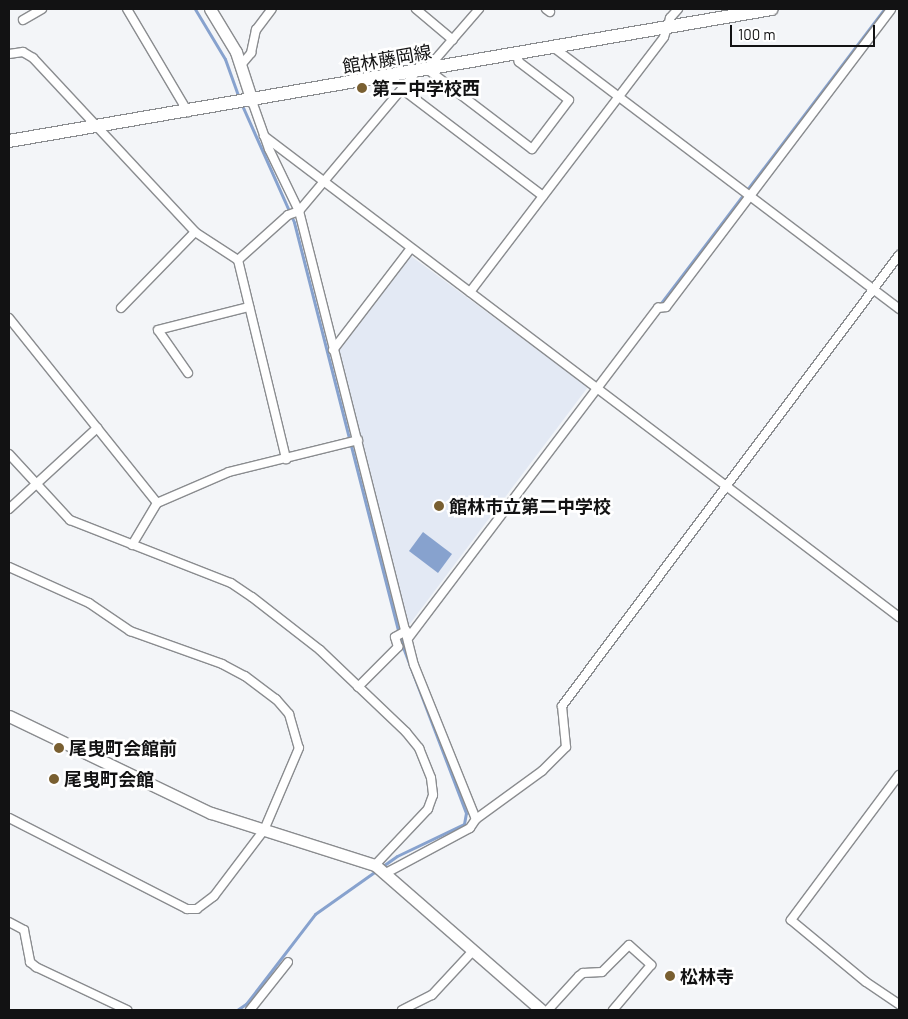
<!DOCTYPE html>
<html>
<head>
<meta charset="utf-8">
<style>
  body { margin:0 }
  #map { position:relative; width:908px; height:1019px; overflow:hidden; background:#f3f5f8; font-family:Barlow,"Noto Sans JP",sans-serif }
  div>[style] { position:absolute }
  .built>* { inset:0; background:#e3e9f4 }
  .water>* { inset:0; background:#87a2ce }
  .stream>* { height:3px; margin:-1.5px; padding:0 1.5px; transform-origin:1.5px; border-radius:1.5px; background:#87a2ce }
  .roads { filter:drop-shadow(1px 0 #8a8c8f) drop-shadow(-1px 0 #8a8c8f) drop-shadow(0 1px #8a8c8f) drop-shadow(0 -1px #8a8c8f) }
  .street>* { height:8px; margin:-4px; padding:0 4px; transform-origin:4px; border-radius:4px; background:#fff }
  .secondary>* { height:11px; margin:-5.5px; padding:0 5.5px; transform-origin:5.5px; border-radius:5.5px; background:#fff }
  .primary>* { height:12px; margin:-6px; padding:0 6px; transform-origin:6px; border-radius:6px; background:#fff }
  .dots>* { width:14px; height:14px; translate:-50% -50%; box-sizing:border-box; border:2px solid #fff; border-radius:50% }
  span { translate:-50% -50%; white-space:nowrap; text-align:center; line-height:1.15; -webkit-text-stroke:5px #fff; paint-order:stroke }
  .street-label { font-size:18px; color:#121213 }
  .poi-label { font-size:18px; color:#121213; font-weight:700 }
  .left { translate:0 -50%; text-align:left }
  .frame { position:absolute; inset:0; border:10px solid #121213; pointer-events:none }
  .scale { position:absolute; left:730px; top:25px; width:145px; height:22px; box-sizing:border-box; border:2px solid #121213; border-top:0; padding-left:6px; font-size:15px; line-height:18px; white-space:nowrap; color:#121213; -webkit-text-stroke:4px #fff; paint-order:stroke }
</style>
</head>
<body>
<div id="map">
  <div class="built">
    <div style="clip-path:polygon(411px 256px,588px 387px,409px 625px,339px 351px)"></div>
  </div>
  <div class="water">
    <div style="clip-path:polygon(423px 532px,452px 554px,438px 573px,409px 551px)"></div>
  </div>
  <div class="stream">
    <div style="left:195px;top:9px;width:58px;rotate:59deg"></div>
    <div style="left:225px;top:59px;width:41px;rotate:70.3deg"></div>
    <div style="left:658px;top:307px;width:374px;rotate:-52.8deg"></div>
    <div style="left:401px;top:642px;width:169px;rotate:-53.2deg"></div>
    <div style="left:237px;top:1010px;width:11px;rotate:-34deg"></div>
    <div style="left:246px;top:1004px;width:113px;rotate:-52.5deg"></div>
    <div style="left:315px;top:914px;width:100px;rotate:-35.3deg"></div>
    <div style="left:397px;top:856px;width:74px;rotate:-25.5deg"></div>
    <div style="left:464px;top:824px;width:11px;rotate:-80deg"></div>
    <div style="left:466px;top:813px;width:183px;rotate:-110.8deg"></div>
    <div style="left:401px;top:642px;width:433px;rotate:-104.3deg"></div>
    <div style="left:294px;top:222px;width:130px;rotate:-114deg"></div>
  </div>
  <div class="roads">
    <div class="street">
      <div style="left:127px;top:9px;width:120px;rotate:59.4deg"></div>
      <div style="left:416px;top:9px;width:48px;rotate:40deg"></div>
      <div style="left:479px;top:9px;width:79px;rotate:130.9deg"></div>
      <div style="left:427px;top:69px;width:132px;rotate:37.3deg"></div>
      <div style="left:532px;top:149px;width:61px;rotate:-52.9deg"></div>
      <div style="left:569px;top:100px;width:63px;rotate:-142.8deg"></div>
      <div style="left:519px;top:62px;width:9px;rotate:-108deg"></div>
      <div style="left:546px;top:9px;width:5px;rotate:37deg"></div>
      <div style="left:23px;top:20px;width:22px;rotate:-30deg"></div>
      <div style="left:553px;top:47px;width:434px;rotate:37.1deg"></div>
      <div style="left:9px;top:54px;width:14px;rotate:-8deg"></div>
      <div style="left:23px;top:52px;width:12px;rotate:31deg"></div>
      <div style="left:33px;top:58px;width:238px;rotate:47deg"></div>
      <div style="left:195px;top:232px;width:51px;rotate:33.1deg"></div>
      <div style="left:238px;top:260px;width:67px;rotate:-42deg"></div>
      <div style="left:288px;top:215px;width:12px;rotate:-20deg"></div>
      <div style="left:299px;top:211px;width:183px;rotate:-49.9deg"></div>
      <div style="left:241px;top:65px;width:16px;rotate:-50deg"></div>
      <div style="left:251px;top:53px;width:24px;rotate:-78deg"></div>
      <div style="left:256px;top:30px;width:26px;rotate:-53deg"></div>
      <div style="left:402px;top:89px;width:177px;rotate:37.2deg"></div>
      <div style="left:252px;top:101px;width:51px;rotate:70.5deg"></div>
      <div style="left:269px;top:149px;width:69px;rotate:64.2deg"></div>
      <div style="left:299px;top:211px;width:468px;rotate:75.8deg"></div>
      <div style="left:414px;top:665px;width:166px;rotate:68.1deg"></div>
      <div style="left:476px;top:819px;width:11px;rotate:124deg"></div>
      <div style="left:470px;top:828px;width:95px;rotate:151.8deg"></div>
      <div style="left:264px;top:136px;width:797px;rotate:37.14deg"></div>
      <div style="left:238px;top:260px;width:205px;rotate:76.4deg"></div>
      <div style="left:470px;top:292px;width:320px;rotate:-52.7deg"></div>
      <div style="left:664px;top:37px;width:20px;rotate:-72deg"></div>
      <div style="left:670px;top:18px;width:12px;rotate:-48deg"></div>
      <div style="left:121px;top:308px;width:106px;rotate:-45.8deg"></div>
      <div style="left:9px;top:318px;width:237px;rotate:51.3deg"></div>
      <div style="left:333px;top:350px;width:128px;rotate:-52.6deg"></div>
      <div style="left:188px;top:373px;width:52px;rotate:-124.9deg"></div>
      <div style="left:158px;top:330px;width:94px;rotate:-14.2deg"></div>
      <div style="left:9px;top:454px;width:90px;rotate:47.3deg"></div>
      <div style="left:70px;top:520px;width:173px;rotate:21.4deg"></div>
      <div style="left:231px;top:583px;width:25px;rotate:34deg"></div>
      <div style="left:252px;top:597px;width:86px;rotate:37.9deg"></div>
      <div style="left:320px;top:650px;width:119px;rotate:43.6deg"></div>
      <div style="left:406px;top:732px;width:21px;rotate:51deg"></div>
      <div style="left:419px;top:748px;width:32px;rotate:68deg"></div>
      <div style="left:431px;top:778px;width:17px;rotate:83deg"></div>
      <div style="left:433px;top:795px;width:15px;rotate:110deg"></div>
      <div style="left:428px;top:809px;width:77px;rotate:133.4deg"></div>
      <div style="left:9px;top:509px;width:120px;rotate:-42.6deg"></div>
      <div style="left:132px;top:545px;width:49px;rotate:-59.2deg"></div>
      <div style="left:157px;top:503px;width:78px;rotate:-23.3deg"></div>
      <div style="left:229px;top:472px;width:133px;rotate:-13.9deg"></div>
      <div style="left:9px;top:567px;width:88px;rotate:24.2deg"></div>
      <div style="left:89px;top:603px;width:50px;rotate:34.3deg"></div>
      <div style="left:130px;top:631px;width:98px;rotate:19.7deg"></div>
      <div style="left:222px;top:664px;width:26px;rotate:28deg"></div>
      <div style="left:245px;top:676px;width:39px;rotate:37deg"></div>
      <div style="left:276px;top:699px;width:20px;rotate:49deg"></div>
      <div style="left:289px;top:714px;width:35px;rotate:74deg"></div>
      <div style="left:299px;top:748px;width:89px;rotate:113.1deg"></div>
      <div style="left:264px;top:830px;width:83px;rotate:127.1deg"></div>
      <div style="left:214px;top:896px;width:21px;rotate:143deg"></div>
      <div style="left:197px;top:909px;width:10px;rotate:180deg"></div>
      <div style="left:187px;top:909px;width:200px;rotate:-152.9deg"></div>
      <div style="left:409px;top:637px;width:413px;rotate:-52.9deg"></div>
      <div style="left:658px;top:308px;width:8px;rotate:-7deg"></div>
      <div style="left:666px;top:307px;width:373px;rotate:-52.9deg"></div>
      <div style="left:358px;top:687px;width:57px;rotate:-45deg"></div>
      <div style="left:398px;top:647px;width:10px;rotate:-107deg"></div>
      <div style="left:395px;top:637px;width:13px;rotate:-29deg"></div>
      <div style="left:899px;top:775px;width:181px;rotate:126.7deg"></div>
      <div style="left:791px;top:920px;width:97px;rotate:39.6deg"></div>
      <div style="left:866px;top:982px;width:40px;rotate:34deg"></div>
      <div style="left:476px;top:819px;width:82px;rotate:-36deg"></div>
      <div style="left:542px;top:771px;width:34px;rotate:-45deg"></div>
      <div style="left:566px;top:747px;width:41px;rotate:-95.6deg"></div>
      <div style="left:562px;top:706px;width:563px;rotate:-53.23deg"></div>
      <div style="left:9px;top:922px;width:17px;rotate:28deg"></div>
      <div style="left:24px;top:930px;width:33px;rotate:79deg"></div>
      <div style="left:30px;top:962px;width:8px;rotate:40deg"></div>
      <div style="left:36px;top:967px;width:101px;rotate:25.3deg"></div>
      <div style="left:250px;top:1010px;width:61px;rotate:-51.6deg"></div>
      <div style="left:402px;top:1010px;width:34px;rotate:-27deg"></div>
      <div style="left:432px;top:995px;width:59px;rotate:-47.1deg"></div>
      <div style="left:548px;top:1010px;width:46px;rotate:-47.6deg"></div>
      <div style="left:579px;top:976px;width:5px;rotate:-37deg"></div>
      <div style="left:583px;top:973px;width:19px;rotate:-3deg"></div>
      <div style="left:602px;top:972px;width:38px;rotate:-45deg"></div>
      <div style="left:629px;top:945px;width:30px;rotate:42deg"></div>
      <div style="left:651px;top:965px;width:59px;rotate:130.2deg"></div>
    </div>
    <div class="secondary">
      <div style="left:210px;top:9px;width:50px;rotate:58.8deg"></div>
      <div style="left:236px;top:52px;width:52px;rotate:71.9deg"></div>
      <div style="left:9px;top:716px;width:224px;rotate:25.7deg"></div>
      <div style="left:211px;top:813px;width:172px;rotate:17.6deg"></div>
      <div style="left:375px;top:865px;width:220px;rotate:41.1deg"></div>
    </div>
    <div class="primary">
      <div style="left:9px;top:141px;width:774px;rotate:-9.82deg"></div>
    </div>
  </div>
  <div class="dots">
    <div style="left:362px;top:88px;background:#795f31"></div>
    <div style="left:439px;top:506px;background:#795f31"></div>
    <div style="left:59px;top:748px;background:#795f31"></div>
    <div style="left:54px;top:779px;background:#795f31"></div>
    <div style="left:670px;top:976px;background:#795f31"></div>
  </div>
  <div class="street-label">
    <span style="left:387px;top:59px;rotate:-10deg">館林藤岡線</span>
  </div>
  <div class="poi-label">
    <span class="left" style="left:372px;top:88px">第二中学校西</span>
    <span class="left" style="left:449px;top:506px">館林市立第二中学校</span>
    <span class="left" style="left:69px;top:748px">尾曳町会館前</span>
    <span class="left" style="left:64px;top:779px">尾曳町会館</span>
    <span class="left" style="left:680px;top:976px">松林寺</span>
  </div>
  <div class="frame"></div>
  <div class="scale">100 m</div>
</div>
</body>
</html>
